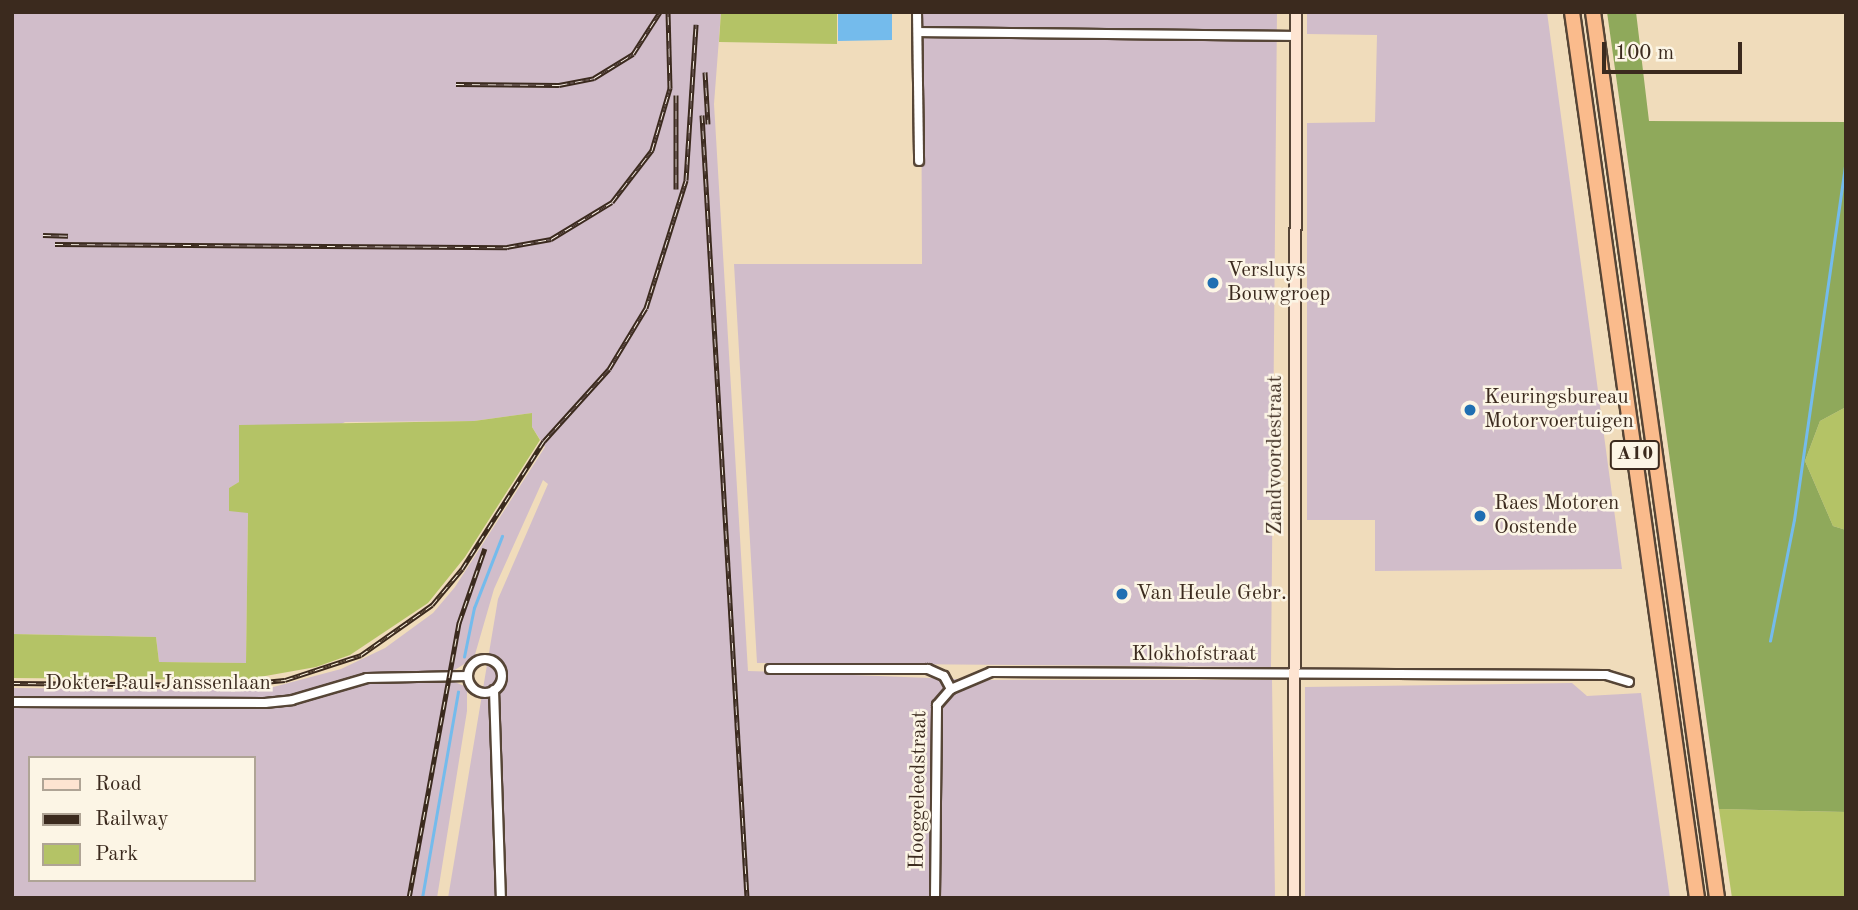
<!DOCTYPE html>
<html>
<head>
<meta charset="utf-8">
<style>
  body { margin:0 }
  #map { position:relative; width:1858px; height:910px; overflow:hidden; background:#f0dcbb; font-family:"Old Standard TT",serif }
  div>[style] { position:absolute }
  .industrial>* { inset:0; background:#d1bdca }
  .green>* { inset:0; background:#b4c366 }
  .forest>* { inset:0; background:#8fa95b }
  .water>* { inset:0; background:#74bbec }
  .stream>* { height:2.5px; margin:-1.25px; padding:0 1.25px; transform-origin:1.25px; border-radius:1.25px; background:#74bbec }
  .roads { filter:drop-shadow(2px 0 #564536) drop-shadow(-2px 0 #564536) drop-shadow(0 2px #564536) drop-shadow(0 -2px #564536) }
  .minor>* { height:8px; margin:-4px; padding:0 4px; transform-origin:4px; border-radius:4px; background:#fff }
  .minor>.ring { margin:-4px; padding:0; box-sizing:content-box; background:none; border:8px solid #fff; border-radius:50% }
  .secondary>* { height:10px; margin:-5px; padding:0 5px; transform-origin:5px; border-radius:5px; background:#fde4d1 }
  .motorway>* { height:14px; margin:-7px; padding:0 7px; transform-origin:7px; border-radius:7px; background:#fabb8c }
  .rail>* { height:5px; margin-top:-2.5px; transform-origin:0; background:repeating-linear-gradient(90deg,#fcf5e5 0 8px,#3b2a1e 0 16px); box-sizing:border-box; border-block:2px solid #3b2a1e }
  .dots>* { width:19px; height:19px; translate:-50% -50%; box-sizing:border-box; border:4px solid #fcf5e5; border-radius:50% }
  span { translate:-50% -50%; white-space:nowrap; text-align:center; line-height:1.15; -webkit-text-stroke:5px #fcf5e5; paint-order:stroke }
  .shield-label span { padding:2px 5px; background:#fcf5e5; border:2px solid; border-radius:5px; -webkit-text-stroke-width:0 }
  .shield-label { font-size:19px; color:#3b2a1e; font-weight:700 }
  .poi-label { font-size:21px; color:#3b2a1e }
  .left { translate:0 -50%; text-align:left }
  .street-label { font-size:21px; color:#3b2a1e }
  .frame { position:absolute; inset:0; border:14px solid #3b2a1e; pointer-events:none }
  .legend { position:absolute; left:28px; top:756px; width:228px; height:126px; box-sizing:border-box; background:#fcf5e5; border:2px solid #afa495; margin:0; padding:9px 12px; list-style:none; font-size:21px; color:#3b2a1e }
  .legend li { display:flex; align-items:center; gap:14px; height:35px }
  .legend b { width:35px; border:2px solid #afa495 }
  .scale { position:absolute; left:1602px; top:42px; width:140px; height:32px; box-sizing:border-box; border:4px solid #3b2a1e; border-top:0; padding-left:9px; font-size:21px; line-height:24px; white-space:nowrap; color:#3b2a1e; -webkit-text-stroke:5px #fcf5e5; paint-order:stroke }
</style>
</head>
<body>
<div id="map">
  <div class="industrial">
    <div style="clip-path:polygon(evenodd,12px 12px,721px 12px,714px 104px,748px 671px,982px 680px,1272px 680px,1275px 898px,448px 898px,498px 599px,548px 484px,543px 480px,494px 589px,474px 658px,453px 671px,452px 681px,467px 687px,467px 711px,437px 898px,12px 898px,12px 688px,262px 690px,341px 669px,385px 648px,433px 613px,455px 587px,545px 447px,532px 427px,532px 413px,474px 421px,345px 422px,229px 488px,229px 510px,248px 512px,246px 663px,159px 662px,156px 637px,12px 634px,12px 12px,30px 758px,254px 758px,254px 880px,30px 880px,30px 758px)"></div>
    <div style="clip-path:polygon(921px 12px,1277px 12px,1271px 667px,757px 663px,734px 264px,922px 264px)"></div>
    <div style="clip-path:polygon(1307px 12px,1547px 12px,1622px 569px,1375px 571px,1375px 520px,1307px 520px,1307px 123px,1375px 122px,1377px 35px,1307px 34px)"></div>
    <div style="clip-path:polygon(1572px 683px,1587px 696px,1641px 693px,1670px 898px,1305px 898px,1305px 687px)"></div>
  </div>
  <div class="green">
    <div style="clip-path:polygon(721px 12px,837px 12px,837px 44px,719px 42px)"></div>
    <div style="clip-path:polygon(1846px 407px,1846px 530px,1833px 526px,1805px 461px,1820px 421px)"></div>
    <div style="clip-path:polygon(532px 413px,532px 427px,540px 440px,465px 557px,428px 603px,350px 655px,316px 667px,243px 680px,12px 678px,12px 634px,156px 637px,159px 662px,246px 663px,248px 513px,229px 511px,229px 488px,239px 482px,239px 425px,474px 421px)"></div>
    <div style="clip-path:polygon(1719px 809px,1846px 812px,1846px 898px,1732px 898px)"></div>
  </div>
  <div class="forest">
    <div style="clip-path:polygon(1607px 12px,1636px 12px,1649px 121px,1846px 122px,1846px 407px,1820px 421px,1805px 461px,1833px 526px,1846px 530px,1846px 812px,1719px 809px)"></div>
  </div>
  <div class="water">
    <div style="clip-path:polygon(838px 12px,892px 12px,892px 40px,838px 41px)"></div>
  </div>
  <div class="stream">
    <div style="left:1770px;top:641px;width:123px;rotate:-78.8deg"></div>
    <div style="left:1794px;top:520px;width:364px;rotate:-81.8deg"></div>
    <div style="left:464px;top:657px;width:50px;rotate:-78.5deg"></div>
    <div style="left:474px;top:608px;width:77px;rotate:-68.7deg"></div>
    <div style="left:422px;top:898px;width:209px;rotate:-80.1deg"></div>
  </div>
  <div class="roads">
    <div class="minor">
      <div style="left:917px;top:12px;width:149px;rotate:89.2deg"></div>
      <div style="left:918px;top:32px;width:378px;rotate:0.6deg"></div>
      <div class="ring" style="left:468px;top:659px;width:26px;height:26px"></div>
      <div style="left:770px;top:669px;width:158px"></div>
      <div style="left:928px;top:669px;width:17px;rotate:24deg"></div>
      <div style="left:944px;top:676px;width:15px;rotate:62deg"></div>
      <div style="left:951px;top:689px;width:43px;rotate:-23deg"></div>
      <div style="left:991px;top:672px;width:615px;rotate:0.28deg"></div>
      <div style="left:1606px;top:675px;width:24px;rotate:17deg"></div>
      <div style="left:494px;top:690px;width:208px;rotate:88.1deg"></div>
      <div style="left:12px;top:702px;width:253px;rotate:0.2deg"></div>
      <div style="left:265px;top:703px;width:27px;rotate:-6deg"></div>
      <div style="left:292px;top:700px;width:78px;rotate:-16.3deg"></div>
      <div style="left:367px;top:678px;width:101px;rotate:-1.1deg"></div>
      <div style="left:935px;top:898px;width:193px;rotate:-89.4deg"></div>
      <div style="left:937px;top:705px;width:21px;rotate:-49deg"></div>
    </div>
    <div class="secondary">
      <div style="left:1294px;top:898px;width:886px;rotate:-89.87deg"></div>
    </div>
    <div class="motorway">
      <div style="left:1572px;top:12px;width:895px;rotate:81.97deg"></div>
      <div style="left:1593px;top:12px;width:895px;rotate:82.03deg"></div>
    </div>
  </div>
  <div class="rail">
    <div style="left:705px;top:72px;width:52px;rotate:86.7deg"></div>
    <div style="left:456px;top:84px;width:103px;rotate:0.6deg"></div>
    <div style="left:559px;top:85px;width:36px;rotate:-11deg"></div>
    <div style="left:594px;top:78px;width:46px;rotate:-31.6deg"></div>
    <div style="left:633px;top:54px;width:50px;rotate:-57.3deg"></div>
    <div style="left:676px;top:95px;width:94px;rotate:90deg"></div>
    <div style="left:702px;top:115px;width:784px;rotate:86.71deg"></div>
    <div style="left:43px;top:235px;width:25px;rotate:2deg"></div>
    <div style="left:55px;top:244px;width:452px;rotate:0.4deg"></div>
    <div style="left:507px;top:247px;width:45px;rotate:-10.3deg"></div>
    <div style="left:551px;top:239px;width:71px;rotate:-31.2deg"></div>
    <div style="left:612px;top:202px;width:66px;rotate:-52.4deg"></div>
    <div style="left:652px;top:150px;width:65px;rotate:-73.8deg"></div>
    <div style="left:670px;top:88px;width:76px;rotate:-91.5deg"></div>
    <div style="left:12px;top:683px;width:221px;rotate:0.5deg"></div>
    <div style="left:233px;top:685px;width:52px;rotate:-5.5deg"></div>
    <div style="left:285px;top:680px;width:80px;rotate:-18.2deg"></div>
    <div style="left:361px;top:655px;width:87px;rotate:-35.2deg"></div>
    <div style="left:432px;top:605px;width:47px;rotate:-50.2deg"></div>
    <div style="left:462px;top:569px;width:152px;rotate:-57.4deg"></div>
    <div style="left:544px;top:441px;width:97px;rotate:-47.9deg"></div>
    <div style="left:609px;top:369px;width:71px;rotate:-58.8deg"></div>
    <div style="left:646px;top:308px;width:134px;rotate:-72.6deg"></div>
    <div style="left:686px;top:180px;width:156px;rotate:-86.3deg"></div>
    <div style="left:409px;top:898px;width:280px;rotate:-79.7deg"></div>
    <div style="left:459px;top:623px;width:79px;rotate:-70.9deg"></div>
  </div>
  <div class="dots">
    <div style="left:1213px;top:283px;background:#1f6fb2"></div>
    <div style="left:1470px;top:410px;background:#1f6fb2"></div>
    <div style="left:1480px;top:516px;background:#1f6fb2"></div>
    <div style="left:1122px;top:594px;background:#1f6fb2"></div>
  </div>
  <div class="shield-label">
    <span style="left:1635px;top:455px">A10</span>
  </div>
  <div class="poi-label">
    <span class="left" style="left:1227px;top:283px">Versluys<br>Bouwgroep</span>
    <span class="left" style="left:1484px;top:410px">Keuringsbureau<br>Motorvoertuigen</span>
    <span class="left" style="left:1494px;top:516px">Raes Motoren<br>Oostende</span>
    <span class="left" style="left:1136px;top:594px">Van Heule Gebr.</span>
  </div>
  <div class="street-label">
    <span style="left:1276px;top:455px;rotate:-90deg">Zandvoordestraat</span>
    <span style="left:1194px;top:655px">Klokhofstraat</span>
    <span style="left:158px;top:684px">Dokter Paul Janssenlaan</span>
    <span style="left:919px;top:790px;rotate:-89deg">Hooggeleedstraat</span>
  </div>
  <div class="frame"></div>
  <ul class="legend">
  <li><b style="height:9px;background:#fde4d1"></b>Road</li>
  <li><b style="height:9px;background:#3b2a1e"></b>Railway</li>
  <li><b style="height:19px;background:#b4c366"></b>Park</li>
  </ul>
  <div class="scale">100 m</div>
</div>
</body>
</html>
